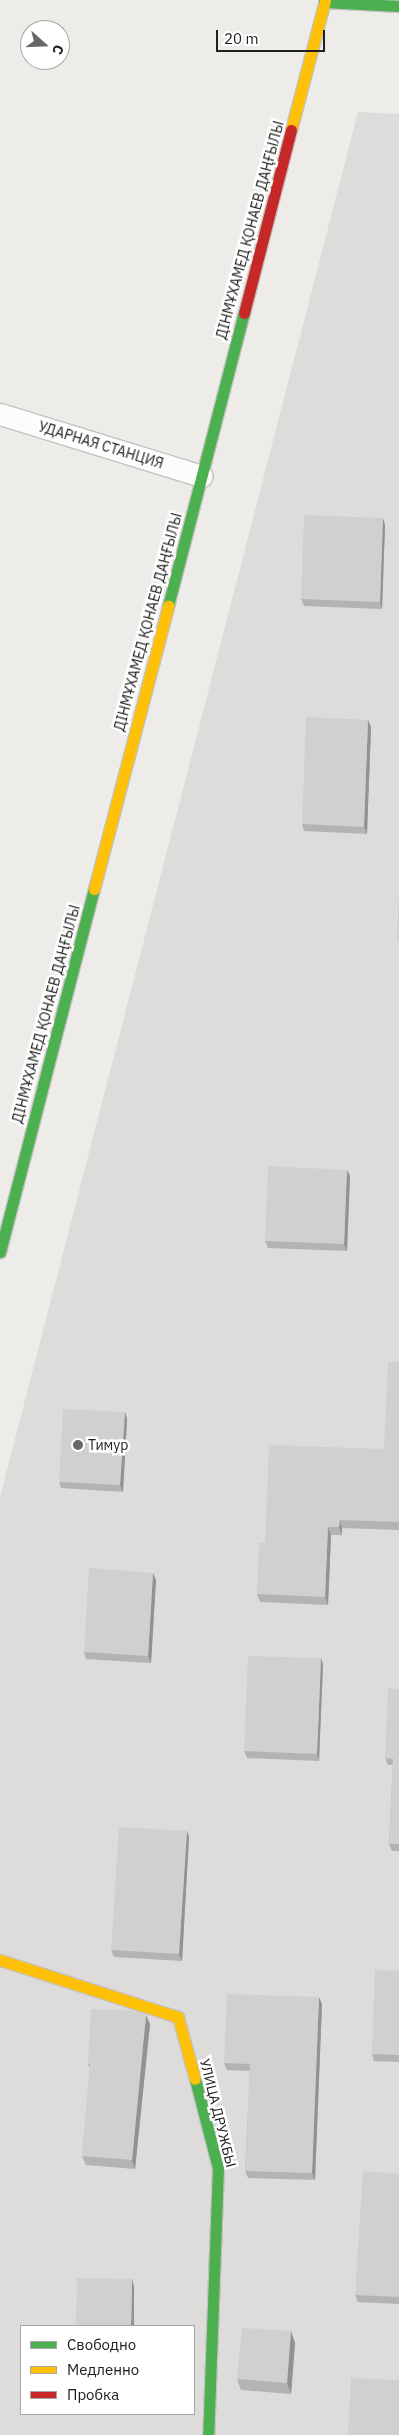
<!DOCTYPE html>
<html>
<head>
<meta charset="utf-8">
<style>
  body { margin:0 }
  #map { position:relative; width:399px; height:2435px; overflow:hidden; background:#eeece9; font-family:"IBM Plex Sans",sans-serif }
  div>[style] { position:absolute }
  .residential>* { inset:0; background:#dddcda }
  .roads { filter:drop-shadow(1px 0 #c4c3c1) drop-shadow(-1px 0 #c4c3c1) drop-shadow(0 1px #c4c3c1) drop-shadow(0 -1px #c4c3c1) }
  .lane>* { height:21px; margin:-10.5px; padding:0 10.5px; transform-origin:10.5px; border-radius:10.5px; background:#fcfcfc }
  .fast>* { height:11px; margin:-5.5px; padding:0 5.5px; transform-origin:5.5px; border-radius:5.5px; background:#4caf50 }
  .slow>* { height:11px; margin:-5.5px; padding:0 5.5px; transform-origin:5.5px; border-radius:5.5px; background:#ffc107 }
  .jam>* { height:11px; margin:-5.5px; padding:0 5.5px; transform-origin:5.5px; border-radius:5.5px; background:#c62828 }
  .wall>* { inset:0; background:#b5b3b1 }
  .shaded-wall>* { inset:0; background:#939290 }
  .building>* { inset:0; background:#d2d0ce }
  .dots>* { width:14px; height:14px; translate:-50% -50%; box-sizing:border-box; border:2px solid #fff; border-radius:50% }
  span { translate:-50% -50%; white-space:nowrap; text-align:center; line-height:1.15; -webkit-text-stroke:5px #fff; paint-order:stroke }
  .street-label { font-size:14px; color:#202020 }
  .poi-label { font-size:14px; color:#202020 }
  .left { translate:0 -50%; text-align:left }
  .legend { position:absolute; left:20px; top:2325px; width:175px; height:90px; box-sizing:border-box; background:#fff; border:1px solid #a6a6a6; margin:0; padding:6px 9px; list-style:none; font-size:15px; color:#202020 }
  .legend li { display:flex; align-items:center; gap:10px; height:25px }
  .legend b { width:25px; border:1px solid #a6a6a6 }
  .north { position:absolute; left:20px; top:20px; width:50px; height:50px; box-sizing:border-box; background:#fff; border:1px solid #a6a6a6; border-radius:50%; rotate:110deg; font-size:14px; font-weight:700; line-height:20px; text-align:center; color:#202020 }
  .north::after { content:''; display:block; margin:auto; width:18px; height:22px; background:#686766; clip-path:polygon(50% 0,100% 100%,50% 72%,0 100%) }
  .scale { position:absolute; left:216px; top:30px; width:109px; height:22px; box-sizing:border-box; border:2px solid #202020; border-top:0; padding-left:6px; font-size:15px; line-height:18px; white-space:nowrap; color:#202020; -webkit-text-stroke:4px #fff; paint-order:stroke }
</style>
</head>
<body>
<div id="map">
  <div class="residential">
    <div style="clip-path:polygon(evenodd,358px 112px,399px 114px,399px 2435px,0 2435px,0 1497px,358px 112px,21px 2326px,194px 2326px,194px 2414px,21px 2414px,21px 2326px)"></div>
  </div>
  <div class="roads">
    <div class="lane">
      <div style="left:0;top:414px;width:211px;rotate:17.1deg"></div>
    </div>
    <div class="fast">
      <div style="left:324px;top:2px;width:75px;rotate:3.1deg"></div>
      <div style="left:168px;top:606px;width:303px;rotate:-75.5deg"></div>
      <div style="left:0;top:1252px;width:375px;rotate:-75.5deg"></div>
      <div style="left:195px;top:2079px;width:92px;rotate:75.5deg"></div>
      <div style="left:218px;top:2168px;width:267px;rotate:92.1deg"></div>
    </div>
    <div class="slow">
      <div style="left:291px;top:130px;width:134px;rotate:-75.3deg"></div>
      <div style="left:94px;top:889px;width:293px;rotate:-75.3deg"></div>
      <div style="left:0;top:1960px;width:187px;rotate:17.8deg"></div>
      <div style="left:178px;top:2017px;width:64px;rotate:74.7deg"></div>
    </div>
    <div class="jam">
      <div style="left:244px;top:313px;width:189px;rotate:-75.6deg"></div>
    </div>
  </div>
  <div class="wall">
    <div style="clip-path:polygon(385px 525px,382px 609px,304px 606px,301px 599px)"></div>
    <div style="clip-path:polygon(368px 720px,371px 727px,367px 834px,304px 831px,302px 824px)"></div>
    <div style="clip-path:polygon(347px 1170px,350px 1176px,347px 1251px,268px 1248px,265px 1241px)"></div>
    <div style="clip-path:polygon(399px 1362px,399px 1530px,342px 1528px,342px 1535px,331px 1535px,328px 1605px,260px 1602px,257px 1594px,265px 1543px,384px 1449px)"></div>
    <div style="clip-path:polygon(125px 1412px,127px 1419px,123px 1492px,61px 1488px,59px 1482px)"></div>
    <div style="clip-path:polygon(153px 1573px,156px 1580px,151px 1663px,86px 1659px,84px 1652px)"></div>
    <div style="clip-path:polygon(321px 1658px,323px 1665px,319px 1761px,247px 1758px,244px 1751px)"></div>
    <div style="clip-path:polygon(399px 1689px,399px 1851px,392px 1851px,389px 1844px,393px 1765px,388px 1765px,385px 1758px)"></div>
    <div style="clip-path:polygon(187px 1831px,189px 1837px,182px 1961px,114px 1957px,111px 1950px)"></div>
    <div style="clip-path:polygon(399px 1971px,399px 2062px,374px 2061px,372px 2054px)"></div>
    <div style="clip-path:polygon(322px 2004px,315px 2180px,248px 2178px,245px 2171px,250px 2071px,227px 2070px,224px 2063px)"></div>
    <div style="clip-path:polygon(150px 2024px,135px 2169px,86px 2165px,82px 2156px,90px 2069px,88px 2064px)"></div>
    <div style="clip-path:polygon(399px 2174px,399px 2304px,358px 2302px,355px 2295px)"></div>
    <div style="clip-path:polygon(291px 2331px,295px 2343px,291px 2394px,241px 2390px,237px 2379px)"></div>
  </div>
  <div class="shaded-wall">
    <div style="clip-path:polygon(383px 518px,385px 525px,382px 609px,380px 602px)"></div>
    <div style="clip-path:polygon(368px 720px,371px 727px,367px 834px,364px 827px)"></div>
    <div style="clip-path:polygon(347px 1170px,350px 1176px,347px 1251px,344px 1244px)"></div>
    <div style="clip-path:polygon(125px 1412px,127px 1419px,123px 1492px,120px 1485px)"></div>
    <div style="clip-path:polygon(340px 1520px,342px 1528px,342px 1535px,339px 1527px)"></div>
    <div style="clip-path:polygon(328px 1527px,331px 1535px,328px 1605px,325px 1597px)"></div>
    <div style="clip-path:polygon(153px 1573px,156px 1580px,151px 1663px,148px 1656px)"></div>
    <div style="clip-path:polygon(321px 1658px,323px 1665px,319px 1761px,317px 1754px)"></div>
    <div style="clip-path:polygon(187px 1831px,189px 1837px,182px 1961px,179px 1954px)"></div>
    <div style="clip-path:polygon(319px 1997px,322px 2004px,315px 2180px,312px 2173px)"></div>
    <div style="clip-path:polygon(146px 2015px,150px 2024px,135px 2169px,132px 2160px)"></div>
    <div style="clip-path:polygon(132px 2279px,134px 2286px,134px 2326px,131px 2326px)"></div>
    <div style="clip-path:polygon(291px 2331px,295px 2343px,291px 2394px,287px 2383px)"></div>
  </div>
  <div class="building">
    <div style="clip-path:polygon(304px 515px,383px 518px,380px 602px,301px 599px)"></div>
    <div style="clip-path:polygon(306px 717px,368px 720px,364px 827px,302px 824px)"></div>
    <div style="clip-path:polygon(399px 892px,399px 940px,397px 940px)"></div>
    <div style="clip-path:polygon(268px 1166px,347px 1170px,344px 1244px,265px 1241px)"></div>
    <div style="clip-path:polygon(388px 1362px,399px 1362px,399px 1522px,340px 1520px,339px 1527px,328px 1527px,325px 1597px,257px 1594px,259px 1543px,265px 1543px,269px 1445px,384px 1449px)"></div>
    <div style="clip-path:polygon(63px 1409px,125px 1412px,120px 1485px,59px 1482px)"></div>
    <div style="clip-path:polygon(89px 1568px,153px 1573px,148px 1656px,84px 1652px)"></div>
    <div style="clip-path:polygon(248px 1656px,321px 1658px,317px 1754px,244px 1751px)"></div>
    <div style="clip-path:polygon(388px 1688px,399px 1689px,399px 1844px,389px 1844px,393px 1759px,385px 1758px)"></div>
    <div style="clip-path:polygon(119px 1827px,187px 1831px,179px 1954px,111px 1950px)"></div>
    <div style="clip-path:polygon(375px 1970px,399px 1971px,399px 2055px,372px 2054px)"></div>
    <div style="clip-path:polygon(227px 1994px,319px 1997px,312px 2173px,245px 2171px,250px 2064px,224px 2063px)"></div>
    <div style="clip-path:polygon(91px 2009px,134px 2011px,146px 2015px,132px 2160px,82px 2156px,90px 2064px,88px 2064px)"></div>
    <div style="clip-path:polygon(363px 2171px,399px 2174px,399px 2297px,355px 2295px)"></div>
    <div style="clip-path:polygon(77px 2278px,132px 2279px,131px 2326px,76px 2326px)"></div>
    <div style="clip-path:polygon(242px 2328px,291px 2331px,287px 2383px,237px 2379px)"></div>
    <div style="clip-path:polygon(351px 2378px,399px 2380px,399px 2435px,348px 2435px)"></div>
  </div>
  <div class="dots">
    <div style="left:78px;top:1445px;background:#686766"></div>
  </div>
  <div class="street-label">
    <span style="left:250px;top:230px;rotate:-75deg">ДІНМҰХАМЕД ҚОНАЕВ ДАҢҒЫЛЫ</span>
    <span style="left:101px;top:445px;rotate:17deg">УДАРНАЯ СТАНЦИЯ</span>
    <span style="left:148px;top:622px;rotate:-75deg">ДІНМҰХАМЕД ҚОНАЕВ ДАҢҒЫЛЫ</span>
    <span style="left:46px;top:1014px;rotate:-75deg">ДІНМҰХАМЕД ҚОНАЕВ ДАҢҒЫЛЫ</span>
    <span style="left:218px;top:2113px;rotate:76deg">УЛИЦА ДРУЖБЫ</span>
  </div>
  <div class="poi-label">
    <span class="left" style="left:88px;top:1445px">Тимур</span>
  </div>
  <ul class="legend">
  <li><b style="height:6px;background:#4caf50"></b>Свободно</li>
  <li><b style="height:6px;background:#ffc107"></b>Медленно</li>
  <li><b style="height:6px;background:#c62828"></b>Пробка</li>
  </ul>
  <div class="north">С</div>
  <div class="scale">20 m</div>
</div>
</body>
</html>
